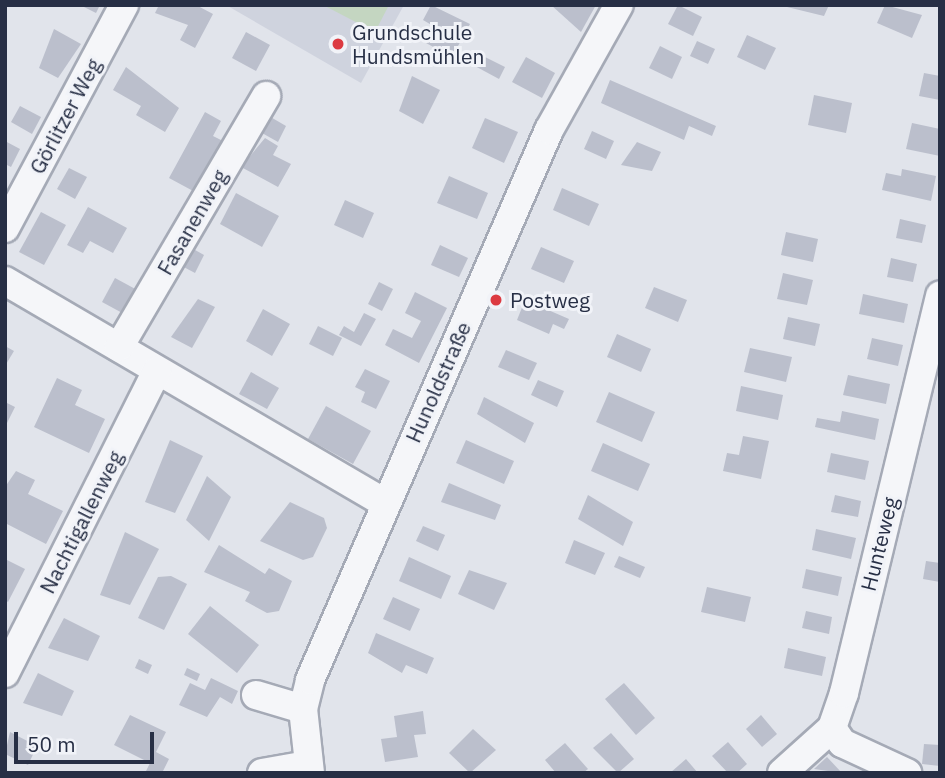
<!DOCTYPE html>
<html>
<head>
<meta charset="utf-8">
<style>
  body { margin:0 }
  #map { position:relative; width:945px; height:778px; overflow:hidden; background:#e1e4eb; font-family:"IBM Plex Sans",sans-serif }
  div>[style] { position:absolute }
  .built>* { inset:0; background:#cfd3de }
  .green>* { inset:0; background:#c4d6c1 }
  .building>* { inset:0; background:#bbbfcc }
  .roads { filter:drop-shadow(2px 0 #a5aab6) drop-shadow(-2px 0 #a5aab6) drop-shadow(0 2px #a5aab6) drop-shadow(0 -2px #a5aab6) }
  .minor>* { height:28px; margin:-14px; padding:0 14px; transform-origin:14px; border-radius:14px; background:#f5f6f9 }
  .dots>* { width:19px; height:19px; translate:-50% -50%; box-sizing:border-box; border:4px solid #f1f3f8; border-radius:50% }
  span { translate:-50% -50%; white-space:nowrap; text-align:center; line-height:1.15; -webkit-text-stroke:6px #f1f3f8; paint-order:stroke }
  .poi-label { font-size:21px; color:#272f45 }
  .left { translate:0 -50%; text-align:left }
  .street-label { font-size:21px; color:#272f45 }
  .frame { position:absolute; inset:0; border:7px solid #272f45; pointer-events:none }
  .scale { position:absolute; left:14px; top:732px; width:140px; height:32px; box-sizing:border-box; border:4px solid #272f45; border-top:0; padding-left:9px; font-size:21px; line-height:24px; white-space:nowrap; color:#272f45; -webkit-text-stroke:5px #f1f3f8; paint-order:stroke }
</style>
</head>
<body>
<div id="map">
  <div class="built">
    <div style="clip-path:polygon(226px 5px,404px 5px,361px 83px)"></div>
  </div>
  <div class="green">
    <div style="clip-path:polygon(323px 5px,389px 5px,375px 32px)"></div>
  </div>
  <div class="building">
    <div style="clip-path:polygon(80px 5px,100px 5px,96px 13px)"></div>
    <div style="clip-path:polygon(159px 5px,196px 5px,213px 14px,195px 48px,180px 40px,188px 25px,155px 13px)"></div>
    <div style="clip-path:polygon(431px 5px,470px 24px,452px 57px,426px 43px,435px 27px,423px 20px)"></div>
    <div style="clip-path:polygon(551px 5px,596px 5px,581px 32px)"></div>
    <div style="clip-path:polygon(678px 5px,702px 17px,693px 36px,668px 24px)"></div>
    <div style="clip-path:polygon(801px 5px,829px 5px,824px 16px,787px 7px)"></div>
    <div style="clip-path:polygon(885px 5px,922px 15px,912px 38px,877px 23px)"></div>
    <div style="clip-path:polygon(54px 29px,81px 44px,58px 78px,39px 68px)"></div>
    <div style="clip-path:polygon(246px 32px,270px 45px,256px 71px,232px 58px)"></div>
    <div style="clip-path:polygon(747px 35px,776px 48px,765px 70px,737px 57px)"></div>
    <div style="clip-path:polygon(697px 41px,715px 49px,708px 64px,690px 56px)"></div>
    <div style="clip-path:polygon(660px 46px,682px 57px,672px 79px,649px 68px)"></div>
    <div style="clip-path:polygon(479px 54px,505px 67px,499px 79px,473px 65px)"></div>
    <div style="clip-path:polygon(526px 57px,555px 73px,542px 98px,512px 82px)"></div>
    <div style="clip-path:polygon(126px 67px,179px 108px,165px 132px,136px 115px,141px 106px,113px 90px)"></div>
    <div style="clip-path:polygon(924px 73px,940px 76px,940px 100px,919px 96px)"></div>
    <div style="clip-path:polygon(412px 76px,440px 90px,423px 124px,399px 111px)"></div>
    <div style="clip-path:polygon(610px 80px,716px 126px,712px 136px,689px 126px,684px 140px,601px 103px)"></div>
    <div style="clip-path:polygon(814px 95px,852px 103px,846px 133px,808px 125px)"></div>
    <div style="clip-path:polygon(20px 106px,41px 117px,32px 134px,11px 122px)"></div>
    <div style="clip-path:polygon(205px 112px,221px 121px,213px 136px,223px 141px,195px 192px,169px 178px)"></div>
    <div style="clip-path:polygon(262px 112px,286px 126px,278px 142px,253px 128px)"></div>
    <div style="clip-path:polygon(485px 118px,518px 132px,504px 163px,472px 148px)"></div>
    <div style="clip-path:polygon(912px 123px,940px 129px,940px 156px,906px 149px)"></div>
    <div style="clip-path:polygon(592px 131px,614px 141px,606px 159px,584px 149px)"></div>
    <div style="clip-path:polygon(265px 138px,278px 146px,273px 155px,291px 164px,278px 187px,241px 167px)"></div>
    <div style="clip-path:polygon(5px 141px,20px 149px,11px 167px,5px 164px)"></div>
    <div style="clip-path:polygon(637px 142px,661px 152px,652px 171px,621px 165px)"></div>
    <div style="clip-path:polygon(69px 168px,87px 177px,75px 199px,57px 189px)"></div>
    <div style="clip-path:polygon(902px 169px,936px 176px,931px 201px,882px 190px,886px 173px,901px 176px)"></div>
    <div style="clip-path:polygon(449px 176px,488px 193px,477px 219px,437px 203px)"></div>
    <div style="clip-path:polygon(562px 188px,599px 204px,589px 226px,553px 210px)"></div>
    <div style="clip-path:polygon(236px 193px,279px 216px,262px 247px,220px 224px)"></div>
    <div style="clip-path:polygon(345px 200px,374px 213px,363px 238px,334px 225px)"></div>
    <div style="clip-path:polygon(88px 207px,127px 228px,113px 253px,90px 241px,83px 253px,67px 245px)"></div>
    <div style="clip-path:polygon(41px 212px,66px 225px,44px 265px,19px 252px)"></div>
    <div style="clip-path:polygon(900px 219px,926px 225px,922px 243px,896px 238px)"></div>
    <div style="clip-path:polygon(786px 232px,818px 239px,813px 262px,781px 255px)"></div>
    <div style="clip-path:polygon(440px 245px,468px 258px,459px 277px,431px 265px)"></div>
    <div style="clip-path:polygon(188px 246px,204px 255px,195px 273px,178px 264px)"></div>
    <div style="clip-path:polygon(541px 247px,574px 261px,564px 283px,531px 269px)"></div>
    <div style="clip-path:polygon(891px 258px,917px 264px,913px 282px,887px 277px)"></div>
    <div style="clip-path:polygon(783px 273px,813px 280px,807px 305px,777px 299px)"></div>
    <div style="clip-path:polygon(115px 278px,139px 291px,126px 315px,102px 302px)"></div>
    <div style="clip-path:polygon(379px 282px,393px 289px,382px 311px,368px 304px)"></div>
    <div style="clip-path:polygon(654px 287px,687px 300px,678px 322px,645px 308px)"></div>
    <div style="clip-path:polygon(415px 292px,447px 308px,419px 363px,385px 345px,393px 329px,412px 338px,421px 321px,405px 313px)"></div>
    <div style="clip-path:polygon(863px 294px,908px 304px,904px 323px,859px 314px)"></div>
    <div style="clip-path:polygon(198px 299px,215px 307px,192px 348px,171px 337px)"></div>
    <div style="clip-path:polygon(525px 300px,569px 319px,564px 329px,553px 324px,549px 334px,517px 320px)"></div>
    <div style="clip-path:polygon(263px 309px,290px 324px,272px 356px,246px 341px)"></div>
    <div style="clip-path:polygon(364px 313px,376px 319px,361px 346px,339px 335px,344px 326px,354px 332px)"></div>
    <div style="clip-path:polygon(788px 317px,820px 324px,815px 346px,783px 339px)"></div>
    <div style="clip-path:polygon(318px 326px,342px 338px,333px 356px,309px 344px)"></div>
    <div style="clip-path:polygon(617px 334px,651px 349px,641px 372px,607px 357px)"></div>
    <div style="clip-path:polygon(872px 338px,903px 345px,898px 366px,867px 359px)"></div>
    <div style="clip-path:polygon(5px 346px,14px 351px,5px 366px)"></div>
    <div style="clip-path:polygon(750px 348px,792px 357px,786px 382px,744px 372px)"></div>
    <div style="clip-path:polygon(506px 350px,537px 363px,529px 380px,498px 367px)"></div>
    <div style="clip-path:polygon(365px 369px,390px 381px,376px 409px,361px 402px,365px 392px,355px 387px)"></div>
    <div style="clip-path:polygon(251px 372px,279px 388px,267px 409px,239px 394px)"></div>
    <div style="clip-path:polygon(848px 375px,890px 384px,886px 404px,843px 395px)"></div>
    <div style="clip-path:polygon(57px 378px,82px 390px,75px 405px,105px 419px,89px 453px,34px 427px)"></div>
    <div style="clip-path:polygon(538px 380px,564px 391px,557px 407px,531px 395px)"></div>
    <div style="clip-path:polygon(741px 386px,783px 395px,778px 420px,736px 411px)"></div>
    <div style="clip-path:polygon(609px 392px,655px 412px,642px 442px,596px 422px)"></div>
    <div style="clip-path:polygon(484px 397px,534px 423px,525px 443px,477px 414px)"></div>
    <div style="clip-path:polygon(5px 402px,15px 407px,5px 427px)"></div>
    <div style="clip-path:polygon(326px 406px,371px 431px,353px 464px,308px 439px)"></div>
    <div style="clip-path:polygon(842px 411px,879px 419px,875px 440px,815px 427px,817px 418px,840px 422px)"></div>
    <div style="clip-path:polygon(743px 436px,769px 441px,761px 479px,723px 471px,727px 453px,739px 455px)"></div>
    <div style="clip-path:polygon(170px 440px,203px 456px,175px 513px,145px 502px)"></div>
    <div style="clip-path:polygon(466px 440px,514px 461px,504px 484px,456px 463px)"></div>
    <div style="clip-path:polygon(603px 443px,650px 464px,638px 491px,591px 471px)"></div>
    <div style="clip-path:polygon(831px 453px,869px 461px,865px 480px,827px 472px)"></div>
    <div style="clip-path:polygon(16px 471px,35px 480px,28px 494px,63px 511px,46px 544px,5px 523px,5px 487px)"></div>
    <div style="clip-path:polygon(207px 476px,231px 497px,209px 541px,186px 520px)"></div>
    <div style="clip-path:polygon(449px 483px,501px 505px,495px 520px,441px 502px)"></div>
    <div style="clip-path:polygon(588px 495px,633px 522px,623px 546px,578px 519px)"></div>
    <div style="clip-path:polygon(835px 495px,861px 501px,858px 517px,831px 512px)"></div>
    <div style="clip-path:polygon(290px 502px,324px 518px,327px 528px,313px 557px,303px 560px,260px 541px)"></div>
    <div style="clip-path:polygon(423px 526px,445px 535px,438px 551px,416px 541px)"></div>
    <div style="clip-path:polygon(816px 529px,856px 538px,851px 559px,812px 550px)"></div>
    <div style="clip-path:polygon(125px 532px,159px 549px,130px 605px,100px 595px)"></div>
    <div style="clip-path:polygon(574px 540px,605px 553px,595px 575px,565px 563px)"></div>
    <div style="clip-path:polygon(219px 545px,265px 574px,269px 568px,292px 581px,279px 611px,267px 613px,245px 601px,250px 592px,204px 572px)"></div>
    <div style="clip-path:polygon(619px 556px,645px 567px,640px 578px,614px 567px)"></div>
    <div style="clip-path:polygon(409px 557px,451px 576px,441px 599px,399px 581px)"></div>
    <div style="clip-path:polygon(5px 559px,25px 569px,8px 602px,5px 600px)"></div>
    <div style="clip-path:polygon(926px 561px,940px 563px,940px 582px,923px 579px)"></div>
    <div style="clip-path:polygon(806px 569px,842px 577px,838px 596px,802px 588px)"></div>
    <div style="clip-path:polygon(469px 570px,507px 583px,494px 610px,458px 594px)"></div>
    <div style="clip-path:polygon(171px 576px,187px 584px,164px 630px,138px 618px,158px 577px)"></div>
    <div style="clip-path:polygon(707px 587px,751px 597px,745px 622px,701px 612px)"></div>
    <div style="clip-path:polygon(393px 597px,420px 609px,410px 631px,383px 619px)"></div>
    <div style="clip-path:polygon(210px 606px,259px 645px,237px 673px,188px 634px)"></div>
    <div style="clip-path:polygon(806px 611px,832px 617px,829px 634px,802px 628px)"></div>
    <div style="clip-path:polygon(64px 618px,100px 636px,88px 661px,48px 648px)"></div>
    <div style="clip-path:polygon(376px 633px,434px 658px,427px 674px,406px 665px,402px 673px,368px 653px)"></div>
    <div style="clip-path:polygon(788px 648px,826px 657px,822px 676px,784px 668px)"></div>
    <div style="clip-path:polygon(139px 659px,152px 665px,148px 674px,135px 668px)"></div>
    <div style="clip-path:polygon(187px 668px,200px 674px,197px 681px,184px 675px)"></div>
    <div style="clip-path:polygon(38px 673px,74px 691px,62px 716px,23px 703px)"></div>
    <div style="clip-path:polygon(211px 678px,238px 691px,232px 704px,220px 697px,207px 717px,179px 705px,190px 683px,205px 690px)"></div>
    <div style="clip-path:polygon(624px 683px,655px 718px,636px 735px,605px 699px)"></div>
    <div style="clip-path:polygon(423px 711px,426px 734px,414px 735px,418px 757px,385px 762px,381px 739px,397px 737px,394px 716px)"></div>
    <div style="clip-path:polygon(130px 715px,166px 732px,156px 752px,169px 759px,162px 773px,145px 773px,150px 763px,114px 745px)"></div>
    <div style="clip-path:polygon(761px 715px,777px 734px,762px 747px,746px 729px)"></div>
    <div style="clip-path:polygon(473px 729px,496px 750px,470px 773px,449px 753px)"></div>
    <div style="clip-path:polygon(10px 732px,37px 746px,28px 765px,5px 754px)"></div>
    <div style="clip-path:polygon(611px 733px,634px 759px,618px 773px,593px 748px)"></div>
    <div style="clip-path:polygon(728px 742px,747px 764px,737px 773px,728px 773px,712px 756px)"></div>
    <div style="clip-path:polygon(565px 743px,588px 769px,583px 773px,556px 773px,545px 760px)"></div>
    <div style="clip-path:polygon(924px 744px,940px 745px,940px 766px,922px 764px)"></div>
    <div style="clip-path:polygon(827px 757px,842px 773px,814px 769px)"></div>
    <div style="clip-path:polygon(686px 759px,698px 773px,670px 773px)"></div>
  </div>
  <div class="roads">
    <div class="minor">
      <div style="left:5px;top:228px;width:253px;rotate:-61.9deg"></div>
      <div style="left:5px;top:281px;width:440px;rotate:30.3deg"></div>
      <div style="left:119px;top:347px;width:291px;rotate:-59.6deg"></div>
      <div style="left:5px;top:673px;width:338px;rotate:-63.3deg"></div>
      <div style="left:256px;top:695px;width:49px;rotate:16.6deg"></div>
      <div style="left:832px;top:728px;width:18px;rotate:56deg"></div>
      <div style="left:842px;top:743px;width:72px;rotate:24.8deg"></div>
      <div style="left:262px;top:773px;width:46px;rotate:-10.1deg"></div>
      <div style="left:310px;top:773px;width:64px;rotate:-96.2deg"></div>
      <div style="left:303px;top:709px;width:30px;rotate:-76deg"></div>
      <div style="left:310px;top:680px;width:600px;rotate:-66.51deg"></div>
      <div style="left:549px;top:130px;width:143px;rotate:-60.8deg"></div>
      <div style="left:782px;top:773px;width:67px;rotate:-42deg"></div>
      <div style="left:832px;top:728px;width:37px;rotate:-71deg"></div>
      <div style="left:844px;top:693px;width:409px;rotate:-76.4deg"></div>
    </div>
  </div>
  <div class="dots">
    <div style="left:338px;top:44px;background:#dc3a41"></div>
    <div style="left:496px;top:300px;background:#dc3a41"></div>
  </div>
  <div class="poi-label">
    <span class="left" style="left:352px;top:44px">Grundschule<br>Hundsmühlen</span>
    <span class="left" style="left:510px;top:300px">Postweg</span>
  </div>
  <div class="street-label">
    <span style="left:65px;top:116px;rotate:-62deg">Görlitzer Weg</span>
    <span style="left:192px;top:222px;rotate:-60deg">Fasanenweg</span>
    <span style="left:438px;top:382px;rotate:-66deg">Hunoldstraße</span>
    <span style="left:81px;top:522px;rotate:-63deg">Nachtigallenweg</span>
    <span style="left:879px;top:544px;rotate:-76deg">Hunteweg</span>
  </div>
  <div class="frame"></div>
  <div class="scale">50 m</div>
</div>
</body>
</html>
